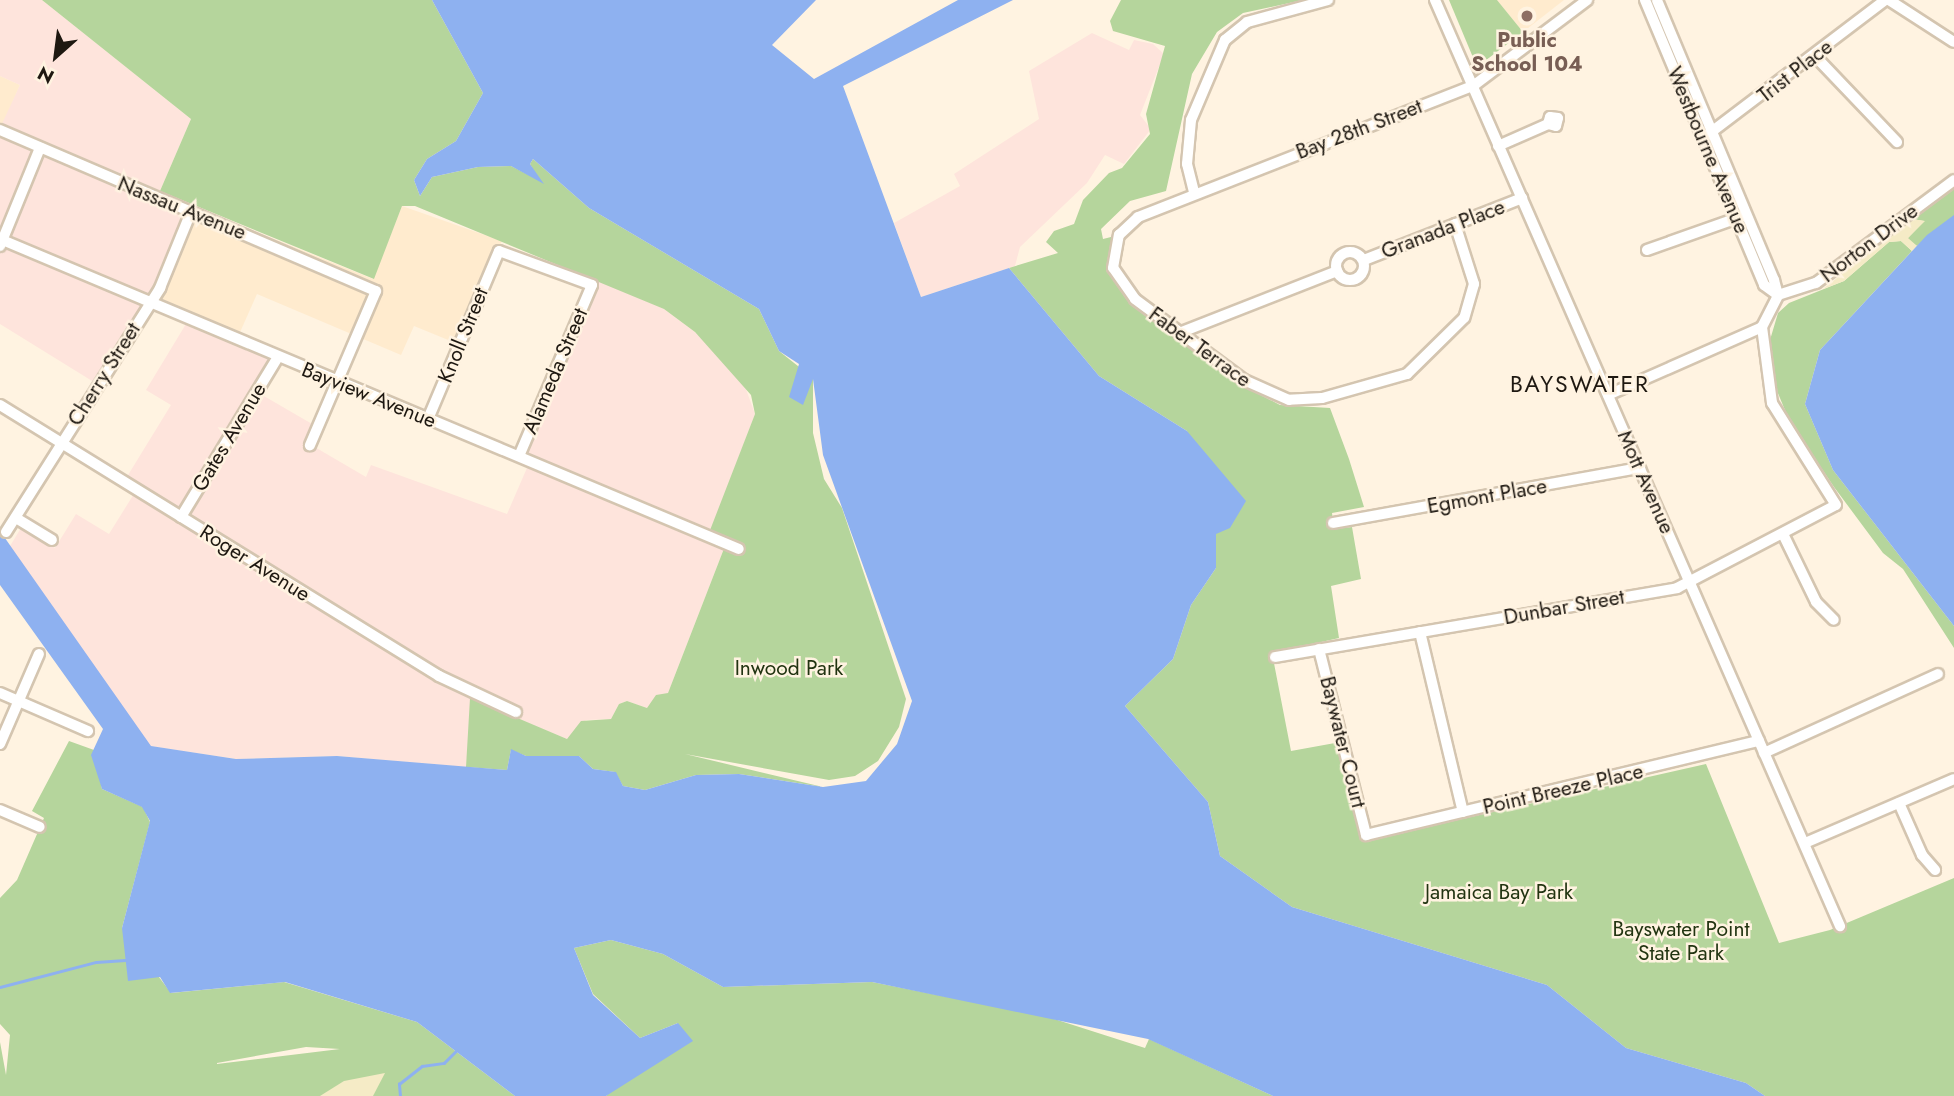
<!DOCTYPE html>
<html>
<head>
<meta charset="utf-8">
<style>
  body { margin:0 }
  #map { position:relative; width:1954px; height:1096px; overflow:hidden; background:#fff3e1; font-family:Jost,sans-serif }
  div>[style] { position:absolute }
  .built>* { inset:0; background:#ffebce }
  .industrial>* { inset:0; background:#fee4dc }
  .green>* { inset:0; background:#b5d59c }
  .sand>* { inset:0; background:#f5ebc6 }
  .water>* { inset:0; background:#8eb1f0 }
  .stream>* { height:2.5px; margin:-1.25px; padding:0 1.25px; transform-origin:1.25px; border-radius:1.25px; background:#8eb1f0 }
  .roads { filter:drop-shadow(2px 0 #d4c5b0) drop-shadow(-2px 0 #d4c5b0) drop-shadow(0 2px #d4c5b0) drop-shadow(0 -2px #d4c5b0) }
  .minor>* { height:10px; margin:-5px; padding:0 5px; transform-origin:5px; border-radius:5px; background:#fff }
  .minor>.ring { margin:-5px; padding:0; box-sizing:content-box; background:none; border:10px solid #fff; border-radius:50% }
  .dots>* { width:19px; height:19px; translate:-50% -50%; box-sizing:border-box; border:4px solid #fff3e1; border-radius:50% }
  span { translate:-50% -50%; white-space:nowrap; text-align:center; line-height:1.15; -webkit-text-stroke:5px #fff3e1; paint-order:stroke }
  .education-label { font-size:21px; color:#785e54; font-weight:700 }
  .street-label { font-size:21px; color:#1e1811 }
  .park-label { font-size:21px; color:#223411 }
  .neighbourhood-label { font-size:23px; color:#1e1811; letter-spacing:2px }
  .north { position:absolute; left:21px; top:21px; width:70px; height:70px; -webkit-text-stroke:5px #fff3e1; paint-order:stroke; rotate:208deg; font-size:19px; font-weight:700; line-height:28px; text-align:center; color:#1e1811 }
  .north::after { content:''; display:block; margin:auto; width:24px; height:32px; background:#1e1811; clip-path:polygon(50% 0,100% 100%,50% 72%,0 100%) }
</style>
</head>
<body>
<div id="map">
  <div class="built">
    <div style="clip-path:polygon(1497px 0,1564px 0,1523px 32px)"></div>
    <div style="clip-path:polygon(0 76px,20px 85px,1px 129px,0 128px)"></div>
    <div style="clip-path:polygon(193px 206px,373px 279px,402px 206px,502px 241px,458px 344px,414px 326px,401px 355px,257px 294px,237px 339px,147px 302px)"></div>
  </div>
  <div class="industrial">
    <div style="clip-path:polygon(0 0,42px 0,191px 119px,160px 191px,193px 206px,159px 287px,97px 384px,0 324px,0 128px,20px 85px,0 76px)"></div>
    <div style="clip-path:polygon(1092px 33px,1129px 50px,1134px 40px,1153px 44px,1164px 54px,1140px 115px,1151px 129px,1124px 164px,1105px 155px,1087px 183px,1020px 247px,1015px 266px,921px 297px,894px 223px,960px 186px,954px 174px,1039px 119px,1029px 71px)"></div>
    <div style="clip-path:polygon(595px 279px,664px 309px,695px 332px,743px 381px,755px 414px,708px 538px,725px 546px,668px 693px,647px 708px,627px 701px,619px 704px,611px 719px,586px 720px,567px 739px,523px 721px,472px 710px,466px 767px,337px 756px,236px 759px,150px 746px,10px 546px,21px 528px,55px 548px,76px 514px,109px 534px,137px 489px,125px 480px,171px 405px,146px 390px,189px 319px,279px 356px,257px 392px,319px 428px,313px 446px,366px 477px,371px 465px,507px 514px,530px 461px,521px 457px)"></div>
  </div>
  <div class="green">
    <div style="clip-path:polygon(42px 0,432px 0,483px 93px,456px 141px,427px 159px,414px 180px,420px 196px,432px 177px,478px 167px,511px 166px,539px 180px,530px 164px,533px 159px,589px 208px,759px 309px,779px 351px,813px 378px,813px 433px,824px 479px,842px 508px,906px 699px,899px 727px,878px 761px,855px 776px,829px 780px,685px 754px,823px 787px,739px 774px,696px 775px,645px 790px,623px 786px,615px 772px,593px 769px,579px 756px,526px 756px,511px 750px,507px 770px,466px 767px,470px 698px,567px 739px,581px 721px,611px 719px,619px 704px,627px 701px,647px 708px,656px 695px,668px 693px,725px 546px,707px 538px,755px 414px,751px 395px,695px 332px,664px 309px,415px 206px,402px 206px,374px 279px,160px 191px,191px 119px)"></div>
    <div style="clip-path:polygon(1121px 0,1303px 0,1243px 13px,1217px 32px,1192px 74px,1166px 191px,1130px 201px,1101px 229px,1103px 239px,1115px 236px,1111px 273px,1124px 295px,1243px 386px,1280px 405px,1330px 408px,1349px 459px,1364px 507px,1332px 513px,1334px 529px,1352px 527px,1361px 579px,1331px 586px,1339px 638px,1272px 653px,1291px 751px,1335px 743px,1364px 841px,1706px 764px,1779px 943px,1830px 930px,1954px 878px,1954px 1096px,1765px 1096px,1746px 1083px,1626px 1048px,1547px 985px,1292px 907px,1220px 856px,1208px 802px,1125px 706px,1173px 659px,1191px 605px,1216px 568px,1216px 534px,1187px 431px,1099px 376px,1009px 268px,1058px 253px,1046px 242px,1054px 231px,1074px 224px,1083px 200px,1109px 173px,1122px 168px,1150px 134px,1146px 114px,1165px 46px,1113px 31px,1110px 21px)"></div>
    <div style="clip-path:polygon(1449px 0,1497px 0,1523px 32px,1477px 67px)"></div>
    <div style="clip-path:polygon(1954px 187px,1954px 218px,1917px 246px,1907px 239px,1924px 221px,1912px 219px)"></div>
    <div style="clip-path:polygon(1901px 241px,1912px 251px,1820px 350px,1805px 404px,1833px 470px,1954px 626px,1954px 648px,1903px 569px,1883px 553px,1834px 487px,1789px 420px,1775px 386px,1770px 340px,1778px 313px,1789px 303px,1844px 281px,1889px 242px)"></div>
    <div style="clip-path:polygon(evenodd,69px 741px,94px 750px,102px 789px,143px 807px,150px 822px,122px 928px,171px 993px,284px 982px,417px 1022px,515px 1096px,0 1096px,0 1042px,6px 1075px,10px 1035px,0 1024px,0 898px,17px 880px,44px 818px,32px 811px,69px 741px,306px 1047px,340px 1049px,217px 1064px,217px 1063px,306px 1047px)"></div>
    <div style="clip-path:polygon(611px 940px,663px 954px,723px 987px,872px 982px,1048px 1017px,1145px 1048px,1149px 1039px,1273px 1096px,606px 1096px,678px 1023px,640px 1038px,593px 994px,574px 948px)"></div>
  </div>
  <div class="sand">
    <div style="clip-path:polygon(1912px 219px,1925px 221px,1908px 238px,1917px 246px,1912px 251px,1901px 241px,1889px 242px,1844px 281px,1823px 289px)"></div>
    <div style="clip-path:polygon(385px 1073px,373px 1096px,320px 1096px,344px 1081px)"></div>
  </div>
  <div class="water">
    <div style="clip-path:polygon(432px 0,816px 0,772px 45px,814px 79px,958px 0,1013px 0,843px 86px,921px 297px,1009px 268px,1099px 376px,1187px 431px,1246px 501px,1230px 528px,1216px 534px,1216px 568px,1191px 605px,1173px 659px,1125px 706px,1208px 802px,1220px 856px,1292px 907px,1547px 985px,1626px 1048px,1746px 1083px,1765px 1096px,1273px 1096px,1148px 1039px,872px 982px,723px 987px,663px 954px,611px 940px,574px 948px,593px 995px,640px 1038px,678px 1023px,693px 1041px,606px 1096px,515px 1096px,417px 1022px,285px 982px,170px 993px,160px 977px,128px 981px,122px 928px,150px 821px,142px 807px,102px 789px,91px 755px,103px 729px,0 585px,0 531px,151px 746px,236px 759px,337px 756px,507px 770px,511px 749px,526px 756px,579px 756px,593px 769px,616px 772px,623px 786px,645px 790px,696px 775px,739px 774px,823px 787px,866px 781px,897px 744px,912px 701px,823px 455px,813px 379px,803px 405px,789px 397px,799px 364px,779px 351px,759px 309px,589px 208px,533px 159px,530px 164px,544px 184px,511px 166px,478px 167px,432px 177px,420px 196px,414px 180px,427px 159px,456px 141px,483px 93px)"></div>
    <div style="clip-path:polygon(1954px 215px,1954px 626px,1833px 470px,1805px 404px,1820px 350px,1927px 235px)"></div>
  </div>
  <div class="stream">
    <div style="left:0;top:987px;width:99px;rotate:-14.6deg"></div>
    <div style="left:96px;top:962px;width:29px;rotate:-4deg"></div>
    <div style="left:400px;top:1096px;width:12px;rotate:-95deg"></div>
    <div style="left:399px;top:1084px;width:29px;rotate:-38deg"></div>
    <div style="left:422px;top:1066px;width:22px;rotate:-8deg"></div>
    <div style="left:444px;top:1063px;width:17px;rotate:-45deg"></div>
  </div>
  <div class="roads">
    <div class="minor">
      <div style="left:1435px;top:0;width:1011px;rotate:66.38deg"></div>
      <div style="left:1645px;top:0;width:309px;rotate:67.3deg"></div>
      <div style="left:1764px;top:285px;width:17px;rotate:36deg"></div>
      <div style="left:1889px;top:0;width:77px;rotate:32.9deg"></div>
      <div style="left:1815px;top:56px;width:119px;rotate:46.4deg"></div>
      <div style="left:0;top:130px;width:409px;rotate:23.2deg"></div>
      <div style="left:376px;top:291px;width:168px;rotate:113.2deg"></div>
      <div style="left:1706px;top:136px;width:225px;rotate:-37.2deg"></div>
      <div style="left:1498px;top:146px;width:55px;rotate:-23.7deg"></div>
      <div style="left:1548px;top:124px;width:8px;rotate:14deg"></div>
      <div style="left:1556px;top:126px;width:8px;rotate:-76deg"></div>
      <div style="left:1558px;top:118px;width:8px;rotate:-173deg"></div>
      <div style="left:1550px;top:117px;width:7px;rotate:106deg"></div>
      <div style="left:1194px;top:192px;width:29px;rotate:-104deg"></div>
      <div style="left:1187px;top:164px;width:44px;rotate:-84.8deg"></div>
      <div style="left:1191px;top:120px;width:87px;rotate:-67deg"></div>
      <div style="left:1225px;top:40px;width:28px;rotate:-39deg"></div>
      <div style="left:1247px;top:22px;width:84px;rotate:-15.2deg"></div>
      <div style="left:1455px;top:224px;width:63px;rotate:72.4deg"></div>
      <div style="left:1474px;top:284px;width:35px;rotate:106deg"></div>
      <div style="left:1464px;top:318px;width:80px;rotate:135.5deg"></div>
      <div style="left:1407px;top:374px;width:88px;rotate:164.2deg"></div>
      <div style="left:1322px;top:398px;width:33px;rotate:177deg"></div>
      <div style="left:1289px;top:400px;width:49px;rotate:-156deg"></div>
      <div style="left:1244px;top:380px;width:136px;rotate:-143.4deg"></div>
      <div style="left:1135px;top:299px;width:38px;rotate:-125deg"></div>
      <div style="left:1113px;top:268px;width:34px;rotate:-80deg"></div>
      <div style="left:1119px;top:235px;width:26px;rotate:-43deg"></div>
      <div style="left:1138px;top:217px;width:360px;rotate:-21.4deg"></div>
      <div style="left:1473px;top:86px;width:143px;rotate:-37deg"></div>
      <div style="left:0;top:239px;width:801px;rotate:22.76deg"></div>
      <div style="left:0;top:246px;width:106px;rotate:-67.8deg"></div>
      <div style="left:1647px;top:250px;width:102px;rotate:-19.5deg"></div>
      <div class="ring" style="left:1336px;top:252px;width:18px;height:18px"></div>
      <div style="left:1364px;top:260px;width:170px;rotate:-21.4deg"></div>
      <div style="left:1778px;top:295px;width:40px;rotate:-18deg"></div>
      <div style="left:1816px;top:283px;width:172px;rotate:-36.7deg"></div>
      <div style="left:1179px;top:333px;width:170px;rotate:-21.4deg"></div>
      <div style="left:1608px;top:395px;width:168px;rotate:-23.8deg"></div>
      <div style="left:0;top:405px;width:516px;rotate:31.69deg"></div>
      <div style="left:439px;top:676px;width:85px;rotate:25.1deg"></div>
      <div style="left:428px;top:419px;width:182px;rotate:-67.1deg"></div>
      <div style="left:499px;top:251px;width:99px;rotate:20.1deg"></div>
      <div style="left:592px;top:285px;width:186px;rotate:113.1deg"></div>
      <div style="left:181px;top:517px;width:187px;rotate:-58.8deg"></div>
      <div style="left:16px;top:518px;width:42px;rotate:31.4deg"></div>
      <div style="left:1333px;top:523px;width:312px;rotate:-10.2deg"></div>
      <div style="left:6px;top:532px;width:289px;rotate:-57.7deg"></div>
      <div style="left:160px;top:288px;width:82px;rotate:-67.8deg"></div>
      <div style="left:1784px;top:536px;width:73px;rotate:64.1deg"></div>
      <div style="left:1816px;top:602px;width:25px;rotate:45deg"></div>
      <div style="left:1420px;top:632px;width:185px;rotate:76.6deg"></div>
      <div style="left:1319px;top:649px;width:192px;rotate:75.8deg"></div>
      <div style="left:1366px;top:835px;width:404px;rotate:-13.5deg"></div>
      <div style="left:1275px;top:657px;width:408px;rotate:-9.7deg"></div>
      <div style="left:1677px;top:588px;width:179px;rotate:-27.6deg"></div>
      <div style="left:1836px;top:505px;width:120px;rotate:-122.1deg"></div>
      <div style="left:1772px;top:403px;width:77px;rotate:-97.5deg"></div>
      <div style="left:1762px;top:327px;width:36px;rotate:-63deg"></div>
      <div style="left:1778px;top:295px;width:16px;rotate:-105deg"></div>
      <div style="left:1774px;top:280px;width:303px;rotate:-112.7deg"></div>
      <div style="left:0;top:693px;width:96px;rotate:23.4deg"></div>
      <div style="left:0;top:744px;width:98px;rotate:-66.6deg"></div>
      <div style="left:1764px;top:753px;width:191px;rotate:-24.4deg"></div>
      <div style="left:1899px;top:803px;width:57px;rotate:66.1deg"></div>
      <div style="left:1922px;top:855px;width:20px;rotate:49deg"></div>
      <div style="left:0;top:810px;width:43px;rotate:23deg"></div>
      <div style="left:1805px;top:843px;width:162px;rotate:-23.2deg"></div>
    </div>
  </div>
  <div class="dots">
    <div style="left:1527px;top:16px;background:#8d6e63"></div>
  </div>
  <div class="education-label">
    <span style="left:1527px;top:52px">Public<br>School 104</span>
  </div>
  <div class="street-label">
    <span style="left:1795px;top:71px;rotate:-38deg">Trist Place</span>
    <span style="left:1359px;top:129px;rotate:-21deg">Bay 28th Street</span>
    <span style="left:1708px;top:150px;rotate:67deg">Westbourne Avenue</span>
    <span style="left:182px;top:208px;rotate:22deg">Nassau Avenue</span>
    <span style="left:1443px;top:229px;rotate:-21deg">Granada Place</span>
    <span style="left:1869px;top:243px;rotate:-37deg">Norton Drive</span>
    <span style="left:463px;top:335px;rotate:-68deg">Knoll Street</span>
    <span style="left:1200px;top:347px;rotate:36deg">Faber Terrace</span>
    <span style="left:555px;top:371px;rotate:-67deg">Alameda Street</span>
    <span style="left:104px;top:374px;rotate:-58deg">Cherry Street</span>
    <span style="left:369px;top:395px;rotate:22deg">Bayview Avenue</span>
    <span style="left:229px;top:437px;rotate:-59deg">Gates Avenue</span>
    <span style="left:1646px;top:482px;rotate:66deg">Mott Avenue</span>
    <span style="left:1487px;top:496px;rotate:-10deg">Egmont Place</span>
    <span style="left:255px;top:563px;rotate:32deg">Roger Avenue</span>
    <span style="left:1564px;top:607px;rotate:-10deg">Dunbar Street</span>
    <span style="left:1343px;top:742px;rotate:76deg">Baywater Court</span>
    <span style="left:1563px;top:789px;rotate:-13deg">Point Breeze Place</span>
  </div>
  <div class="park-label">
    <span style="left:789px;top:668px">Inwood Park</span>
    <span style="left:1499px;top:892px">Jamaica Bay Park</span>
    <span style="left:1681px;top:941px">Bayswater Point<br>State Park</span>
  </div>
  <div class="neighbourhood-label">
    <span style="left:1580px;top:384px">BAYSWATER</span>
  </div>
  <div class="north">N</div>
</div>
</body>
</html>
